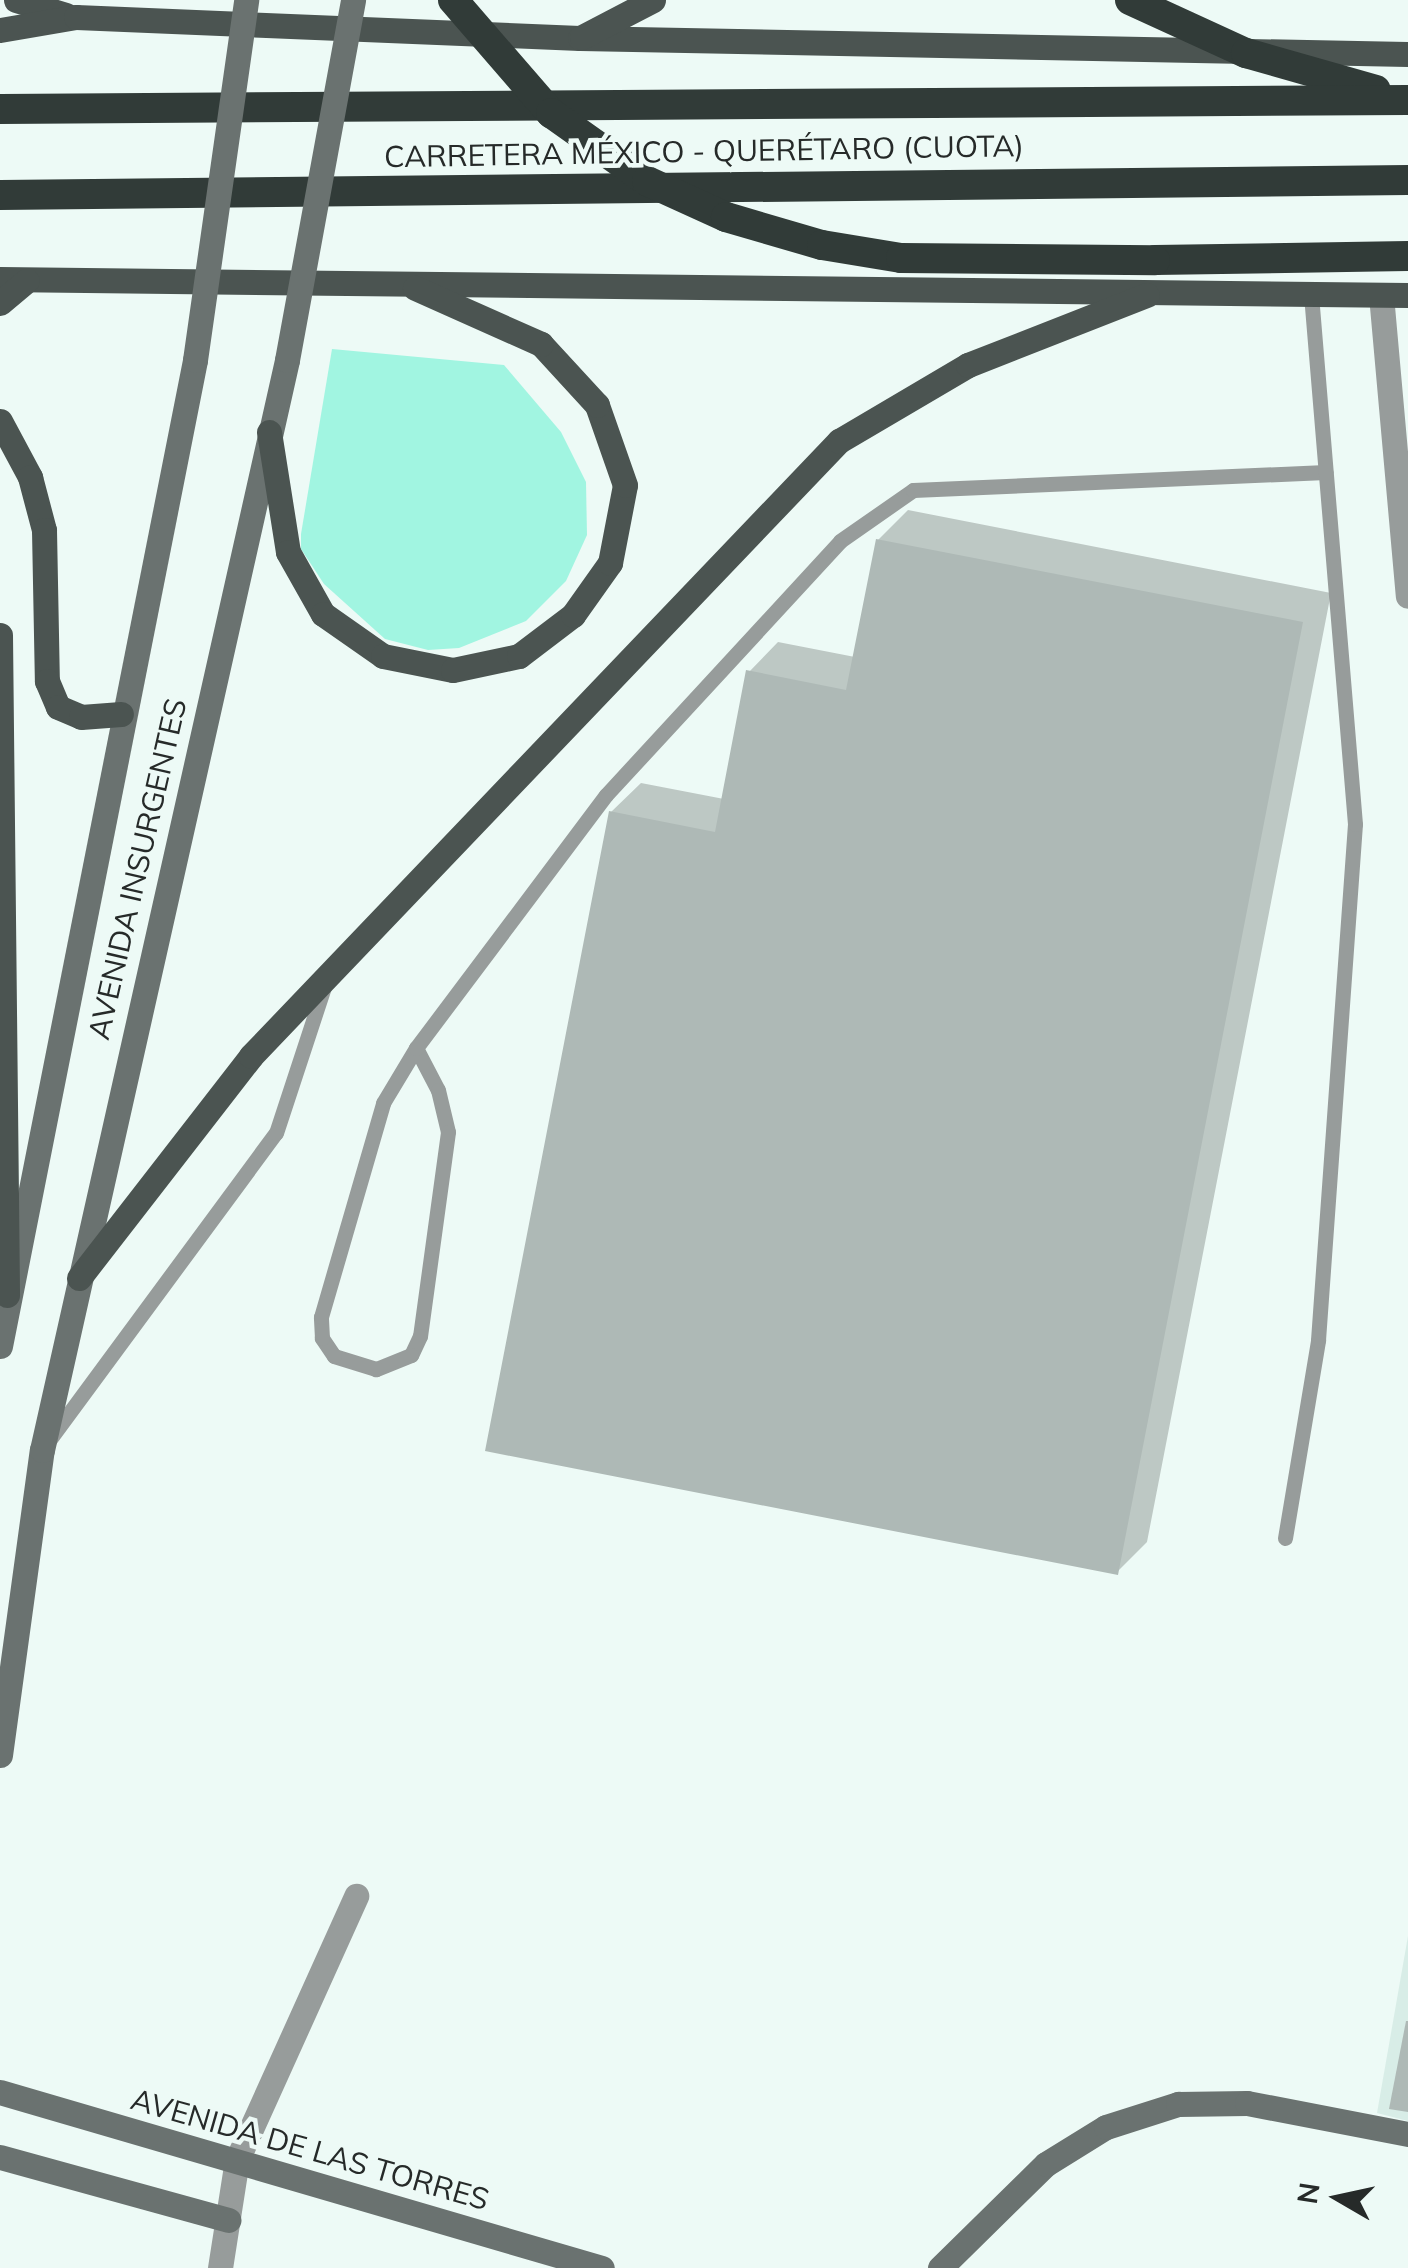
<!DOCTYPE html>
<html>
<head>
<meta charset="utf-8">
<style>
  body { margin:0 }
  #map { position:relative; width:1408px; height:2268px; overflow:hidden; background:#edfaf6; font-family:Mulish,sans-serif }
  div>[style] { position:absolute }
  .built>* { inset:0; background:#d8ede7 }
  .green>* { inset:0; background:#a1f5e1 }
  .shadow>* { inset:0; background:#0003 }
  .building>* { inset:0; background:#aeb9b6 }
  .lane>* { height:15px; margin:-7.5px; padding:0 7.5px; transform-origin:7.5px; border-radius:7.5px; background:#979c9b }
  .street>* { height:25px; margin:-12.5px; padding:0 12.5px; transform-origin:12.5px; border-radius:12.5px; background:#979c9b }
  .secondary>* { height:25px; margin:-12.5px; padding:0 12.5px; transform-origin:12.5px; border-radius:12.5px; background:#6a7270 }
  .primary>* { height:25px; margin:-12.5px; padding:0 12.5px; transform-origin:12.5px; border-radius:12.5px; background:#4b5451 }
  .highway>* { height:30px; margin:-15px; padding:0 15px; transform-origin:15px; border-radius:15px; background:#313b38 }
  .secondary-bridge>* { height:25px; margin:-12.5px; padding:0 12.5px; transform-origin:12.5px; border-radius:12.5px; background:#6a7270 }
  .highway-bridge>* { height:30px; margin:-15px; padding:0 15px; transform-origin:15px; border-radius:15px; background:#313b38 }
  span { translate:-50% -50%; white-space:nowrap; text-align:center; line-height:1.15; -webkit-text-stroke:9px #edfaf6; paint-order:stroke }
  .street-label { font-size:30px; color:#262a29 }
  .north { position:absolute; left:1288px; top:2148px; width:100px; height:100px; -webkit-text-stroke:8px #edfaf6; paint-order:stroke; rotate:279deg; font-size:28px; font-weight:700; line-height:40px; text-align:center; color:#262a29 }
  .north::after { content:''; display:block; margin:auto; width:35px; height:45px; background:#262a29; clip-path:polygon(50% 0,100% 100%,50% 72%,0 100%) }
</style>
</head>
<body>
<div id="map">
  <div class="built">
    <div style="clip-path:polygon(1408px 1936px,1408px 2121px,1377px 2113px)"></div>
  </div>
  <div class="green">
    <div style="clip-path:polygon(332px 349px,504px 365px,561px 432px,586px 482px,587px 535px,566px 581px,526px 621px,459px 648px,428px 650px,385px 639px,324px 584px,301px 549px,301px 534px)"></div>
  </div>
  <div class="shadow">
    <div style="clip-path:polygon(908px 510px,1331px 593px,1147px 1542px,1117px 1572px,611px 812px,641px 783px,724px 799px,749px 672px,778px 642px,855px 657px,878px 540px)"></div>
  </div>
  <div class="building">
    <div style="clip-path:polygon(876px 539px,1303px 622px,1118px 1575px,485px 1451px,609px 811px,715px 832px,746px 670px,846px 690px)"></div>
    <div style="clip-path:polygon(1406px 2021px,1408px 2021px,1408px 2112px,1389px 2109px)"></div>
  </div>
  <div class="lane">
    <div style="left:416px;top:1048px;width:47px;rotate:62.4deg"></div>
    <div style="left:438px;top:1090px;width:43px;rotate:76.6deg"></div>
    <div style="left:448px;top:1132px;width:206px;rotate:97.8deg"></div>
    <div style="left:420px;top:1336px;width:21px;rotate:115deg"></div>
    <div style="left:411px;top:1355px;width:38px;rotate:158deg"></div>
    <div style="left:376px;top:1369px;width:44px;rotate:-162.8deg"></div>
    <div style="left:334px;top:1356px;width:22px;rotate:-124deg"></div>
    <div style="left:322px;top:1338px;width:21px;rotate:-93deg"></div>
    <div style="left:321px;top:1317px;width:223px;rotate:-73.8deg"></div>
    <div style="left:383px;top:1103px;width:64px;rotate:-59deg"></div>
    <div style="left:416px;top:1048px;width:316px;rotate:-53.1deg"></div>
    <div style="left:606px;top:795px;width:345px;rotate:-47.3deg"></div>
    <div style="left:840px;top:541px;width:89px;rotate:-34.9deg"></div>
    <div style="left:913px;top:490px;width:413px;rotate:-2.5deg"></div>
    <div style="left:50px;top:1439px;width:380px;rotate:-53.6deg"></div>
    <div style="left:276px;top:1133px;width:157px;rotate:-71.8deg"></div>
    <div style="left:1285px;top:1538px;width:201px;rotate:-80.5deg"></div>
    <div style="left:1318px;top:1340px;width:517px;rotate:-85.9deg"></div>
    <div style="left:1355px;top:824px;width:531px;rotate:-94.75deg"></div>
  </div>
  <div class="street">
    <div style="left:1381px;top:295px;width:302px;rotate:84.9deg"></div>
    <div style="left:220px;top:2268px;width:109px;rotate:-81.1deg"></div>
    <div style="left:237px;top:2160px;width:290px;rotate:-65.7deg"></div>
  </div>
  <div class="secondary">
    <div style="left:0;top:1346px;width:1005px;rotate:-78.81deg"></div>
    <div style="left:0;top:1755px;width:308px;rotate:-82.2deg"></div>
    <div style="left:42px;top:1450px;width:1117px;rotate:-77.33deg"></div>
    <div style="left:0;top:2092px;width:627px;rotate:16.3deg"></div>
    <div style="left:0;top:2157px;width:237px;rotate:15.4deg"></div>
    <div style="left:940px;top:2268px;width:148px;rotate:-44.5deg"></div>
    <div style="left:1046px;top:2164px;width:70px;rotate:-31.7deg"></div>
    <div style="left:1106px;top:2127px;width:76px;rotate:-17.7deg"></div>
    <div style="left:1178px;top:2104px;width:69px;rotate:-0.8deg"></div>
    <div style="left:1247px;top:2103px;width:164px;rotate:10.9deg"></div>
  </div>
  <div class="primary">
    <div style="left:16px;top:0;width:52px;rotate:16.7deg"></div>
    <div style="left:0;top:30px;width:77px;rotate:-9.7deg"></div>
    <div style="left:76px;top:17px;width:504px;rotate:2.39deg"></div>
    <div style="left:580px;top:38px;width:828px;rotate:1.11deg"></div>
    <div style="left:582px;top:37px;width:80px;rotate:-27.5deg"></div>
    <div style="left:0;top:279px;width:1408px;rotate:0.65deg"></div>
    <div style="left:0;top:303px;width:35px;rotate:-40deg"></div>
    <div style="left:0;top:421px;width:64px;rotate:61.8deg"></div>
    <div style="left:30px;top:477px;width:55px;rotate:75.2deg"></div>
    <div style="left:44px;top:530px;width:151px;rotate:88.9deg"></div>
    <div style="left:47px;top:681px;width:28px;rotate:67deg"></div>
    <div style="left:58px;top:707px;width:25px;rotate:23deg"></div>
    <div style="left:81px;top:717px;width:40px;rotate:-4.3deg"></div>
    <div style="left:269px;top:432px;width:121px;rotate:81deg"></div>
    <div style="left:288px;top:552px;width:71px;rotate:60.6deg"></div>
    <div style="left:323px;top:614px;width:73px;rotate:35deg"></div>
    <div style="left:383px;top:656px;width:71px;rotate:11.3deg"></div>
    <div style="left:453px;top:670px;width:67px;rotate:-12deg"></div>
    <div style="left:519px;top:656px;width:68px;rotate:-37.2deg"></div>
    <div style="left:573px;top:615px;width:64px;rotate:-54.6deg"></div>
    <div style="left:610px;top:563px;width:79px;rotate:-79.1deg"></div>
    <div style="left:625px;top:485px;width:85px;rotate:-109.3deg"></div>
    <div style="left:597px;top:405px;width:83px;rotate:-132.6deg"></div>
    <div style="left:541px;top:344px;width:138px;rotate:-156deg"></div>
    <div style="left:0;top:635px;width:660px;rotate:89.39deg"></div>
    <div style="left:79px;top:1278px;width:281px;rotate:-52.2deg"></div>
    <div style="left:251px;top:1056px;width:851px;rotate:-46.29deg"></div>
    <div style="left:839px;top:441px;width:150px;rotate:-30.5deg"></div>
    <div style="left:968px;top:365px;width:192px;rotate:-21.4deg"></div>
  </div>
  <div class="highway">
    <div style="left:1130px;top:0;width:128px;rotate:24.6deg"></div>
    <div style="left:1246px;top:53px;width:135px;rotate:15.9deg"></div>
    <div style="left:0;top:109px;width:1408px;rotate:-0.37deg"></div>
    <div style="left:0;top:195px;width:1408px;rotate:-0.61deg"></div>
    <div style="left:1155px;top:260px;width:253px;rotate:-0.9deg"></div>
  </div>
  <div class="secondary-bridge">
    <div style="left:195px;top:360px;width:364px;rotate:-81.9deg"></div>
    <div style="left:287px;top:360px;width:366px;rotate:-79.6deg"></div>
  </div>
  <div class="highway-bridge">
    <div style="left:453px;top:0;width:150px;rotate:49.1deg"></div>
    <div style="left:551px;top:113px;width:118px;rotate:35.3deg"></div>
    <div style="left:647px;top:181px;width:87px;rotate:24.5deg"></div>
    <div style="left:726px;top:217px;width:100px;rotate:16.3deg"></div>
    <div style="left:822px;top:245px;width:80px;rotate:9.3deg"></div>
    <div style="left:901px;top:258px;width:254px;rotate:0.5deg"></div>
  </div>
  <div class="street-label">
    <span style="left:704px;top:151px;rotate:-1deg">CARRETERA MÉXICO - QUERÉTARO (CUOTA)</span>
    <span style="left:137px;top:869px;rotate:-77deg">AVENIDA INSURGENTES</span>
    <span style="left:310px;top:2149px;rotate:16deg">AVENIDA DE LAS TORRES</span>
  </div>
  <div class="north">N</div>
</div>
</body>
</html>
